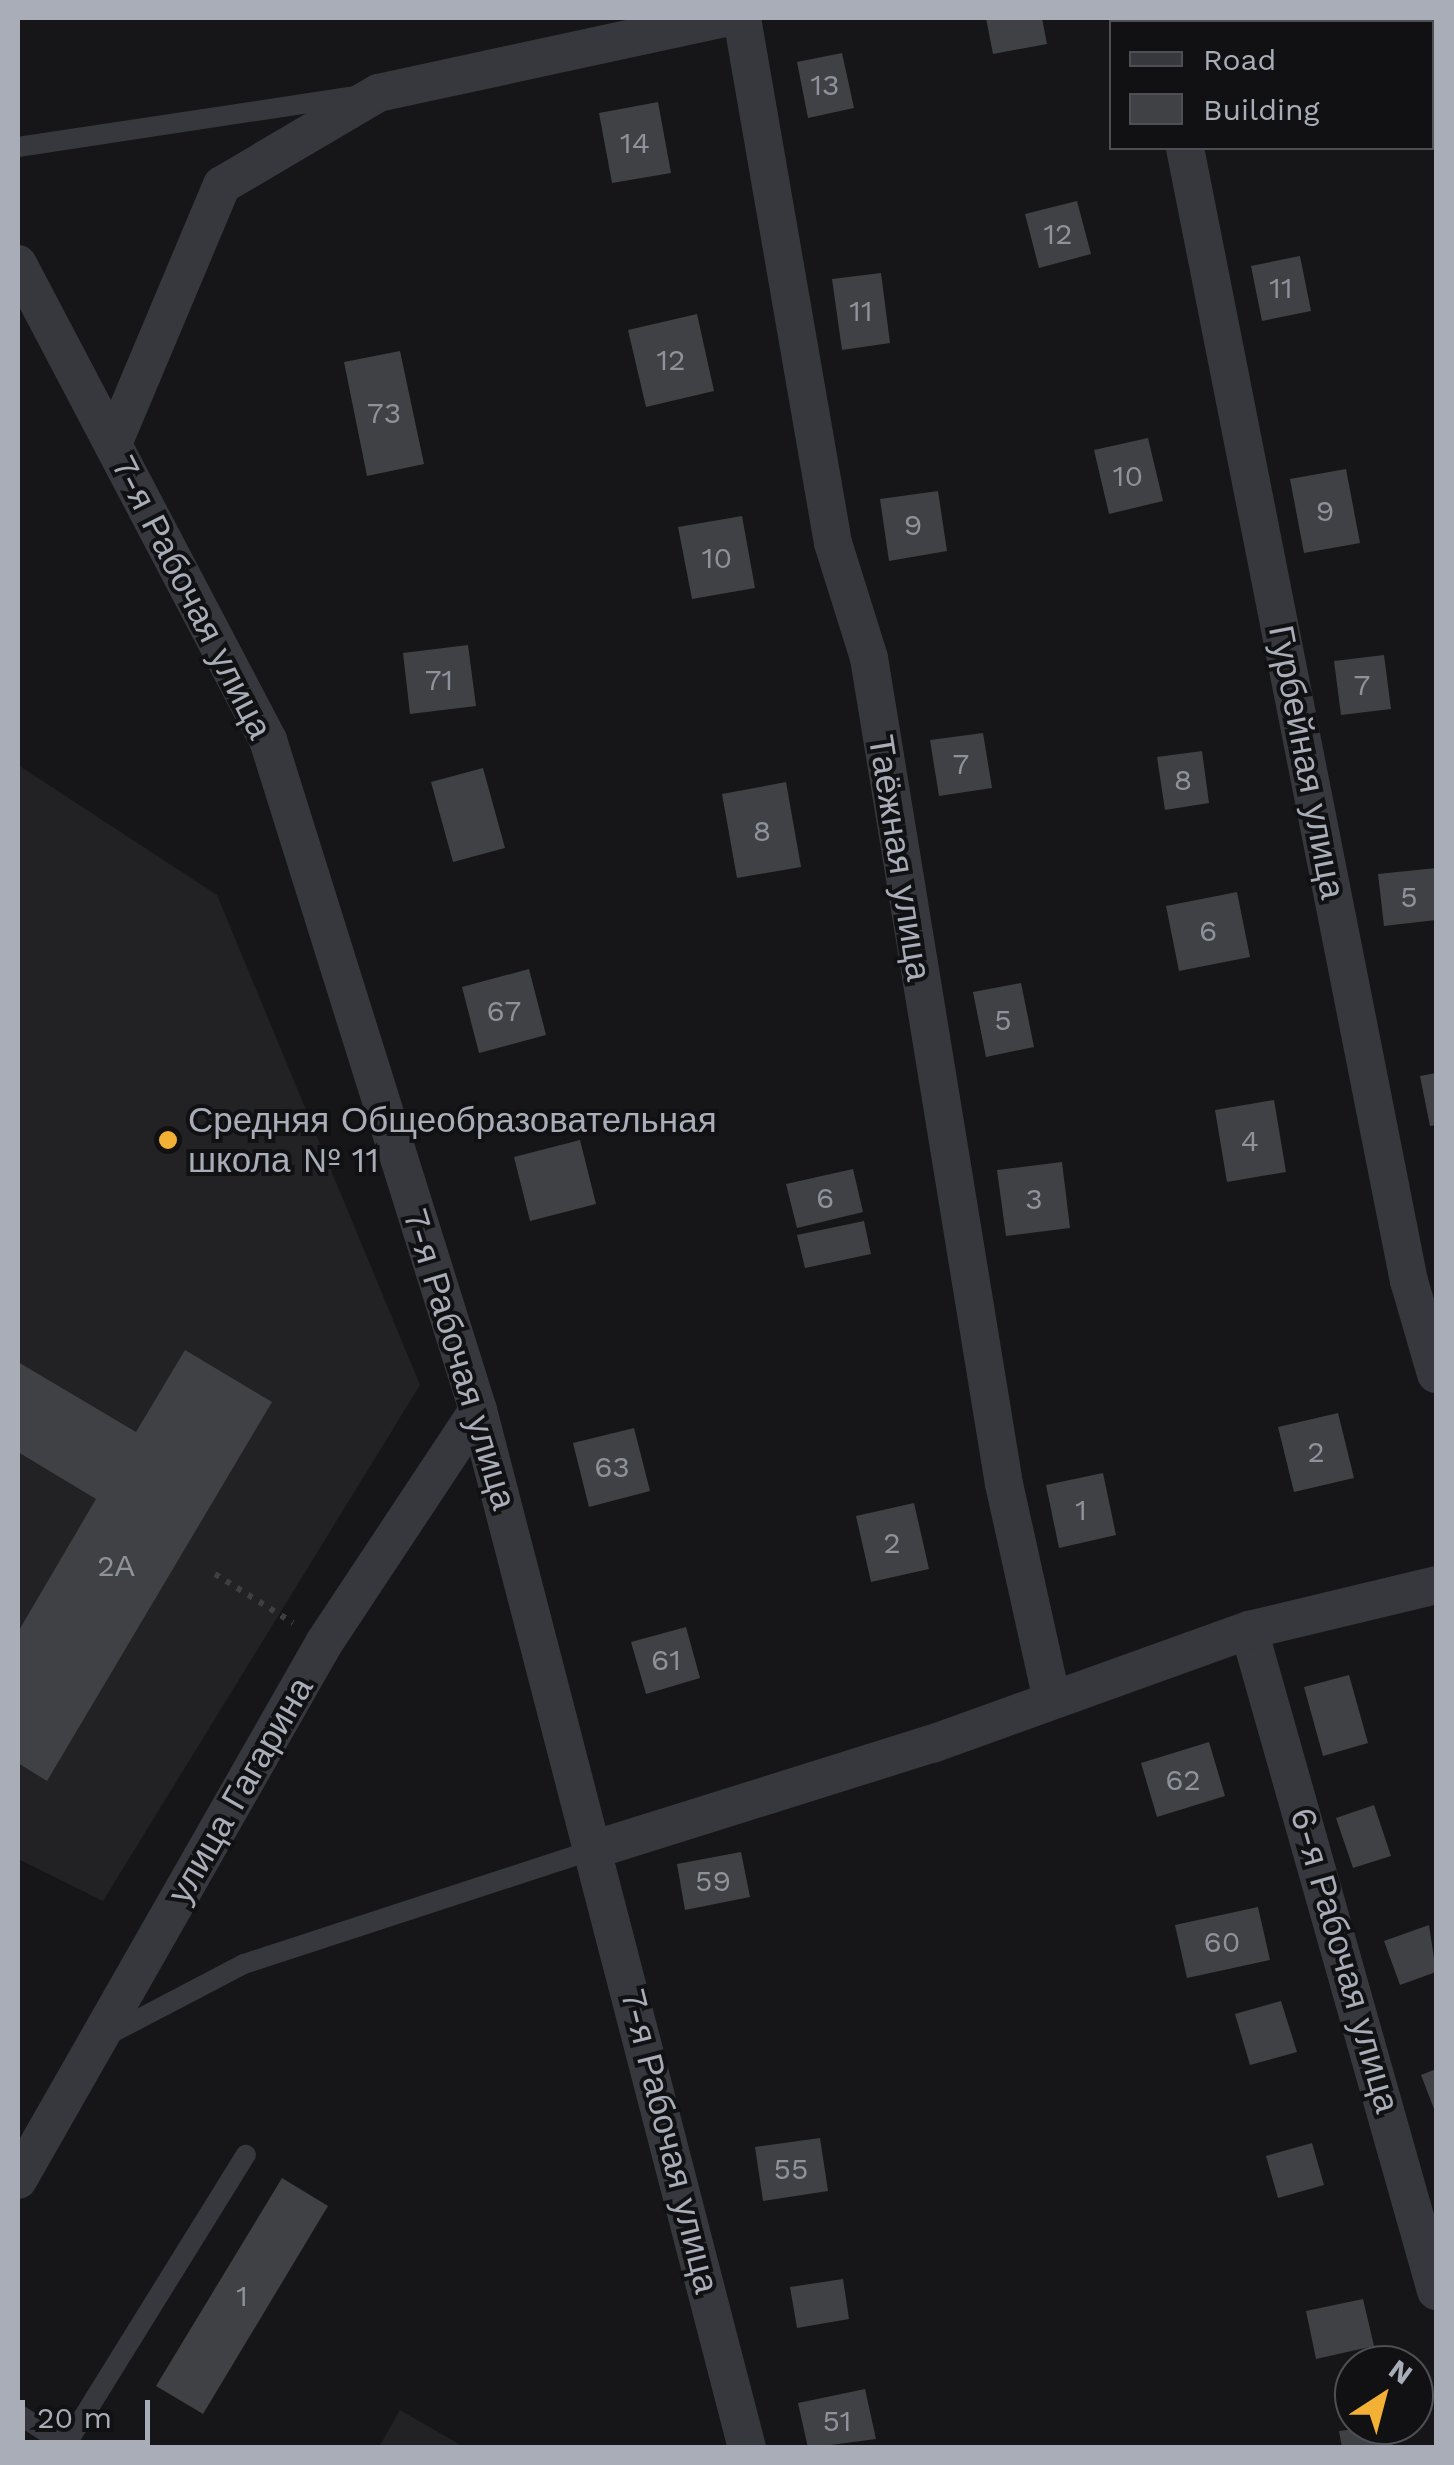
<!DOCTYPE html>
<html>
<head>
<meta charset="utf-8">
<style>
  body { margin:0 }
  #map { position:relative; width:1454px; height:2465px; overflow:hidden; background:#161618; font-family:"Work Sans",sans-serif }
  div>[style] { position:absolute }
  .built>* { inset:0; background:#222225 }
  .building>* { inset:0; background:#404145 }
  .path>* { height:6px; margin-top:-3px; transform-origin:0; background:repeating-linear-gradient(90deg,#3d3f44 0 5px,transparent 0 13px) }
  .lane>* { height:20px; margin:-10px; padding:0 10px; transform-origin:10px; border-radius:10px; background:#37383d }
  .street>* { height:38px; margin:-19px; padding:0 19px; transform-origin:19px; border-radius:19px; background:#37383d }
  .dots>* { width:28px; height:28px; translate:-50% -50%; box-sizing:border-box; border:5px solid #111113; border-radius:50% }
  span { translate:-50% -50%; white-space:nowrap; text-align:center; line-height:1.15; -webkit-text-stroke:8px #111113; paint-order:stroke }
  .number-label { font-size:30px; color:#8e929b }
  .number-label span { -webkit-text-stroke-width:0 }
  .street-label { font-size:35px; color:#a8adb8 }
  .poi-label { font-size:35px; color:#a8adb8 }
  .left { translate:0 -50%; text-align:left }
  .frame { position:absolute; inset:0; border:20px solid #a8adb8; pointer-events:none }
  .legend { position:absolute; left:1109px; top:20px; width:325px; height:130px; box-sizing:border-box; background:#111113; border:2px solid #4d4f55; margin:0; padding:12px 18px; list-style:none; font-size:30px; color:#a8adb8 }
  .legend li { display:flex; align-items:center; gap:20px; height:50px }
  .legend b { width:50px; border:2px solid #4d4f55 }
  .north { position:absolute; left:1334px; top:2345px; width:100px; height:100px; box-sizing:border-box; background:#111113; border:2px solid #4d4f55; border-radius:50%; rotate:36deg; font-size:28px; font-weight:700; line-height:40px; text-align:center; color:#a8adb8 }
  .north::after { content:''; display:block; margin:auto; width:35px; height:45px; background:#f2b134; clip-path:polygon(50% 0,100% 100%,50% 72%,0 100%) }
  .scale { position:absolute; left:20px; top:2400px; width:130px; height:45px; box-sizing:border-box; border:5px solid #a8adb8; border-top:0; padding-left:12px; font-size:30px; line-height:35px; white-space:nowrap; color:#a8adb8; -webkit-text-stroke:8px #111113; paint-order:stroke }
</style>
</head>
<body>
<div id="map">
  <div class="built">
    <div style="clip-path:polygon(18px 765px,217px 895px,420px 1385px,103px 1901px,18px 1859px)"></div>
    <div style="clip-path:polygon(400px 2410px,464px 2447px,379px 2447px)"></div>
  </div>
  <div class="building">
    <div style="clip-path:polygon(986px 18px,1042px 18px,1047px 44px,993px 54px)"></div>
    <div style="clip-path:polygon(842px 53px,854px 108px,808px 118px,797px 62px)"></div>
    <div style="clip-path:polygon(658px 102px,671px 173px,612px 183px,599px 113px)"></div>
    <div style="clip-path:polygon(1077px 201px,1091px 254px,1039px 268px,1025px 214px)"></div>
    <div style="clip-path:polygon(1300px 256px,1311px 311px,1262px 321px,1251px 266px)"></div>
    <div style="clip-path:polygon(881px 273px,890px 343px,842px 350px,832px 279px)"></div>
    <div style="clip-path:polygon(697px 314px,714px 391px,646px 407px,628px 330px)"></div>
    <div style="clip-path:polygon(400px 351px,424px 464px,367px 476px,344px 362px)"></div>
    <div style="clip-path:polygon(1148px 438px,1163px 501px,1109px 514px,1094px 450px)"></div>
    <div style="clip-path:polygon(1346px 469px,1360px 543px,1304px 553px,1290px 479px)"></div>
    <div style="clip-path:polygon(938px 491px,947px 551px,889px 561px,880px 499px)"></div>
    <div style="clip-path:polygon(742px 516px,755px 588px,692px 599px,678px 527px)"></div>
    <div style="clip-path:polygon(468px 645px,476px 706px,410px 714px,403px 653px)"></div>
    <div style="clip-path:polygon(1384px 655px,1391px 709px,1341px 715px,1334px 661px)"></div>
    <div style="clip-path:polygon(983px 733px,992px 788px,939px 796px,930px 740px)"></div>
    <div style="clip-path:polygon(1202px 751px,1209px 803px,1165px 810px,1157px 757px)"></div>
    <div style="clip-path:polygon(483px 768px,505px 848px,453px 862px,431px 782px)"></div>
    <div style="clip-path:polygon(786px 782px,801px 867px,737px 878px,722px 794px)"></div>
    <div style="clip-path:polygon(1436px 868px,1436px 920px,1384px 926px,1378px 874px)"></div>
    <div style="clip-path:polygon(1237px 892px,1250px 957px,1179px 971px,1166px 906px)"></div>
    <div style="clip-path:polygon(529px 969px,546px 1035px,479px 1053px,462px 987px)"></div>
    <div style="clip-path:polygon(1021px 983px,1034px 1047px,986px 1057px,973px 992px)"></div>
    <div style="clip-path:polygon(1436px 1073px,1436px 1125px,1430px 1126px,1420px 1076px)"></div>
    <div style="clip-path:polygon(1274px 1100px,1286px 1172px,1227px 1182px,1215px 1110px)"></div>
    <div style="clip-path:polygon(580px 1140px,596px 1204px,530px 1221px,514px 1157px)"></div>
    <div style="clip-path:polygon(1062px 1162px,1070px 1228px,1006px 1236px,997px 1170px)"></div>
    <div style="clip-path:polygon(853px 1169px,863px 1212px,797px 1228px,786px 1184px)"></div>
    <div style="clip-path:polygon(864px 1221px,871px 1254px,805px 1268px,797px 1235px)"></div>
    <div style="clip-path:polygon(185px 1350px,272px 1402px,47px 1781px,18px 1763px,18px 1632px,96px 1499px,18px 1452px,18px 1362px,136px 1432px)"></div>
    <div style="clip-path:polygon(1338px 1413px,1354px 1478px,1294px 1492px,1278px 1427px)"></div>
    <div style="clip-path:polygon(634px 1428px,650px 1491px,589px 1507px,573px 1443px)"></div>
    <div style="clip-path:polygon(1103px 1473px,1116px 1535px,1059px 1548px,1046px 1485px)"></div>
    <div style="clip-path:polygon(914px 1503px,929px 1569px,871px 1582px,856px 1516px)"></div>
    <div style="clip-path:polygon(686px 1627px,700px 1678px,646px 1694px,631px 1642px)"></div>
    <div style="clip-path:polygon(1349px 1675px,1368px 1743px,1323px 1756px,1304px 1687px)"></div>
    <div style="clip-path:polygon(1209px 1742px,1225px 1796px,1157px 1817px,1141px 1763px)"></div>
    <div style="clip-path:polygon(1374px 1805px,1391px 1856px,1353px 1868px,1336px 1818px)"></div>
    <div style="clip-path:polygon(741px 1852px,750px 1897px,685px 1910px,677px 1864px)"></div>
    <div style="clip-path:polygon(1258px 1907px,1270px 1960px,1187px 1978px,1175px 1925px)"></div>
    <div style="clip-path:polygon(1429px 1925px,1436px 1972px,1400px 1985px,1384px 1941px)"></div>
    <div style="clip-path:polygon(1281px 2001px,1297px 2052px,1250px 2065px,1235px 2014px)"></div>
    <div style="clip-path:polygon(1436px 2069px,1436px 2114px,1421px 2075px)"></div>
    <div style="clip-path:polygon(820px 2138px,828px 2191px,763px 2201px,755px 2147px)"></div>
    <div style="clip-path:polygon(1312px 2143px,1324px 2185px,1278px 2198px,1266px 2156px)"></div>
    <div style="clip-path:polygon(282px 2178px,328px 2206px,203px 2414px,156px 2386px)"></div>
    <div style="clip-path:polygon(843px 2279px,849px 2319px,797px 2328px,790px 2287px)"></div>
    <div style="clip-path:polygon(1363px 2299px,1374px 2346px,1316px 2359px,1306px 2311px)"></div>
    <div style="clip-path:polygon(865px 2389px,876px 2439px,808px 2448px,798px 2403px)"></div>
    <div style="clip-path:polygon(1389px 2425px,1393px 2448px,1342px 2448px,1339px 2431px)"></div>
  </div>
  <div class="path">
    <div style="left:215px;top:1574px;width:92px;rotate:32.1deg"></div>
  </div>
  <div class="lane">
    <div style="left:18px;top:147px;width:342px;rotate:-8.6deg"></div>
    <div style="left:108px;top:2035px;width:153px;rotate:-27.6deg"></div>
    <div style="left:244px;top:1964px;width:370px;rotate:-18.1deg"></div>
    <div style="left:18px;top:2414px;width:63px;rotate:32.7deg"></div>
    <div style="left:64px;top:2448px;width:345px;rotate:-58.2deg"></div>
  </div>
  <div class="street">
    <div style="left:742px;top:18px;width:533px;rotate:80.17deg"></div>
    <div style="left:833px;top:543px;width:121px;rotate:72.6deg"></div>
    <div style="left:869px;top:658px;width:837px;rotate:80.72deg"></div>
    <div style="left:1004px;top:1484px;width:221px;rotate:77.5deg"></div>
    <div style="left:1161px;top:18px;width:4px;rotate:76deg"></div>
    <div style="left:1185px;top:148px;width:1155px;rotate:78.82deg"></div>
    <div style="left:1409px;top:1281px;width:97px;rotate:73.8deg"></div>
    <div style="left:18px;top:264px;width:538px;rotate:62.29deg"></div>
    <div style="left:268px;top:740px;width:702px;rotate:72.6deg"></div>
    <div style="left:478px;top:1410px;width:1072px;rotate:75.47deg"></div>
    <div style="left:113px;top:444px;width:281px;rotate:-67.2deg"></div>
    <div style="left:222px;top:185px;width:181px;rotate:-30.5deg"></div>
    <div style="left:378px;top:93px;width:355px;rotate:-12.2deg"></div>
    <div style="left:1249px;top:1630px;width:687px;rotate:74.2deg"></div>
    <div style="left:596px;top:1849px;width:352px;rotate:-17.4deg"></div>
    <div style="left:932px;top:1744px;width:337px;rotate:-19.8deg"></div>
    <div style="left:1249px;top:1630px;width:192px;rotate:-13.5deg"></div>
    <div style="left:18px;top:2180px;width:618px;rotate:-60.32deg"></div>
    <div style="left:324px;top:1643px;width:279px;rotate:-56.5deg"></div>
  </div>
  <div class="dots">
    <div style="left:168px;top:1140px;background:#f2b134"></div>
  </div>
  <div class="number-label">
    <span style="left:825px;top:85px">13</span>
    <span style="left:635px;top:143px">14</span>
    <span style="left:1058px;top:234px">12</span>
    <span style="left:1281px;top:288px">11</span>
    <span style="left:861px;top:311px">11</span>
    <span style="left:671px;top:360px">12</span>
    <span style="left:384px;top:413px">73</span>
    <span style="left:1128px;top:476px">10</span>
    <span style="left:1325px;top:511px">9</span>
    <span style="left:913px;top:525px">9</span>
    <span style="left:717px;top:558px">10</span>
    <span style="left:439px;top:680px">71</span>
    <span style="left:1362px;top:685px">7</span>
    <span style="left:961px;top:764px">7</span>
    <span style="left:1183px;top:780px">8</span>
    <span style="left:762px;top:831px">8</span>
    <span style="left:1409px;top:897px">5</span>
    <span style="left:1208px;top:931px">6</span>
    <span style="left:504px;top:1011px">67</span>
    <span style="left:1003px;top:1020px">5</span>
    <span style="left:1250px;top:1141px">4</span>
    <span style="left:825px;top:1198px">6</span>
    <span style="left:1034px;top:1199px">3</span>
    <span style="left:1316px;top:1452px">2</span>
    <span style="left:612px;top:1467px">63</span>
    <span style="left:1081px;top:1510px">1</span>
    <span style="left:892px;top:1543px">2</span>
    <span style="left:116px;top:1566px">2А</span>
    <span style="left:666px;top:1660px">61</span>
    <span style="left:1183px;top:1780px">62</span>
    <span style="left:713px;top:1881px">59</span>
    <span style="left:1222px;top:1942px">60</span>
    <span style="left:791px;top:2169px">55</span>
    <span style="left:242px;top:2296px">1</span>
    <span style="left:837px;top:2421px">51</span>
  </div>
  <div class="street-label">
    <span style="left:192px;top:597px;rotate:63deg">7-я Рабочая улица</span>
    <span style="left:1307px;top:762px;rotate:79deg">Гурбейная улица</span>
    <span style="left:900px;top:858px;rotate:81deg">Таёжная улица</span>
    <span style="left:460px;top:1359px;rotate:73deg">7-я Рабочая улица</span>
    <span style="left:240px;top:1790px;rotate:-60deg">улица Гагарина</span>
    <span style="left:1345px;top:1960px;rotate:74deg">6-я Рабочая улица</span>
    <span style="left:670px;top:2141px;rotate:76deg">7-я Рабочая улица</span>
  </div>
  <div class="poi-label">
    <span class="left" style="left:188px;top:1140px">Средняя Общеобразовательная<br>школа № 11</span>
  </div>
  <div class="frame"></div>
  <ul class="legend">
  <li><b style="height:12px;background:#37383d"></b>Road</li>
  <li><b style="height:28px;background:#404145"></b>Building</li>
  </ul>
  <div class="north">N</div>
  <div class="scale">20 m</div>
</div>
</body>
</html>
